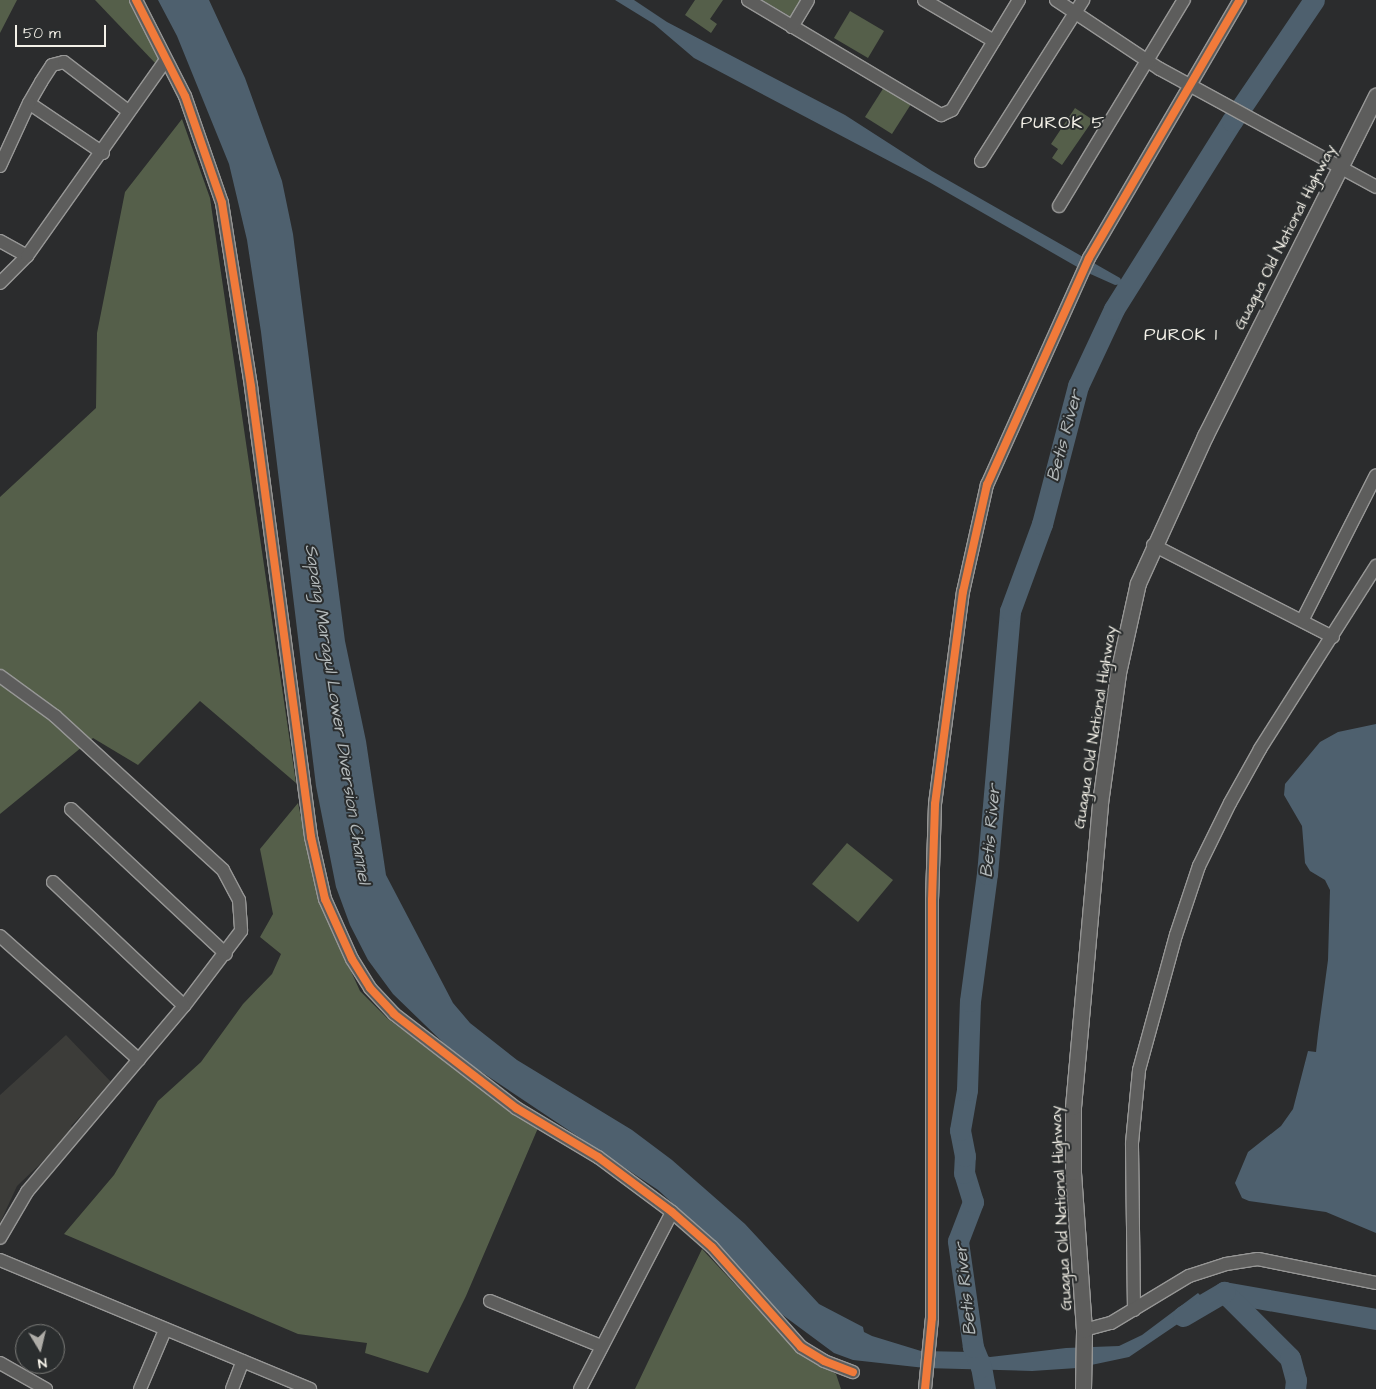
<!DOCTYPE html>
<html>
<head>
<meta charset="utf-8">
<style>
  body { margin:0 }
  #map { position:relative; width:1376px; height:1389px; overflow:hidden; background:#2b2c2d; font-family:"Architects Daughter",sans-serif }
  div>[style] { position:absolute }
  .built>* { inset:0; background:#3c3c39 }
  .green>* { inset:0; background:#555f4a }
  .water>* { inset:0; background:#4e606e }
  .river>* { height:21px; margin:-10.5px; padding:0 10.5px; transform-origin:10.5px; border-radius:10.5px; background:#4e606e }
  .roads { filter:drop-shadow(1px 0 #979796) drop-shadow(-1px 0 #979796) drop-shadow(0 1px #979796) drop-shadow(0 -1px #979796) }
  .minor>* { height:12px; margin:-6px; padding:0 6px; transform-origin:6px; border-radius:6px; background:#5d5d5c }
  .major>* { height:15px; margin:-7.5px; padding:0 7.5px; transform-origin:7.5px; border-radius:7.5px; background:#5d5d5c }
  .cycleway>* { height:8px; margin:-4px; padding:0 4px; transform-origin:4px; border-radius:4px; background:#f17a3a }
  span { translate:-50% -50%; white-space:nowrap; text-align:center; line-height:1.15; -webkit-text-stroke:4px #2a2d2e; paint-order:stroke }
  .street-label { font-size:16px; color:#f4f1e8 }
  .neighbourhood-label { font-size:18px; color:#f4f1e8; letter-spacing:1px }
  .water-label { font-size:18px; color:#b3b9ba; font-style:italic }
  .north { position:absolute; left:15px; top:1324px; width:50px; height:50px; box-sizing:border-box; background:#2a2d2e; border:1px solid #7b7b78; border-radius:50%; rotate:171deg; font-size:14px; font-weight:700; line-height:20px; text-align:center; color:#f4f1e8 }
  .north::after { content:''; display:block; margin:auto; width:18px; height:22px; background:#aeaca7; clip-path:polygon(50% 0,100% 100%,50% 72%,0 100%) }
  .scale { position:absolute; left:15px; top:25px; width:91px; height:22px; box-sizing:border-box; border:2px solid #f4f1e8; border-top:0; padding-left:6px; font-size:15px; line-height:18px; white-space:nowrap; color:#f4f1e8; -webkit-text-stroke:4px #2a2d2e; paint-order:stroke }
</style>
</head>
<body>
<div id="map">
  <div class="built">
    <div style="clip-path:polygon(66px 1035px,112px 1083px,71px 1126px,75px 1131px,17px 1186px,0 1223px,0 1095px)"></div>
  </div>
  <div class="green">
    <div style="clip-path:polygon(0 0,17px 0,0 33px)"></div>
    <div style="clip-path:polygon(95px 0,131px 0,160px 54px,156px 64px)"></div>
    <div style="clip-path:polygon(695px 0,723px 0,710px 19px,717px 24px,711px 33px,685px 15px)"></div>
    <div style="clip-path:polygon(762px 0,802px 0,791px 17px)"></div>
    <div style="clip-path:polygon(850px 11px,884px 31px,868px 58px,834px 38px)"></div>
    <div style="clip-path:polygon(886px 84px,913px 101px,892px 134px,865px 117px)"></div>
    <div style="clip-path:polygon(1075px 108px,1093px 120px,1062px 165px,1052px 158px,1058px 149px,1051px 144px)"></div>
    <div style="clip-path:polygon(182px 119px,210px 198px,296px 783px,200px 701px,138px 765px,93px 738px,0 814px,0 497px,96px 408px,97px 333px,125px 192px)"></div>
    <div style="clip-path:polygon(298px 803px,319px 901px,360px 991px,388px 1019px,538px 1128px,466px 1296px,428px 1373px,365px 1353px,367px 1343px,298px 1334px,64px 1234px,114px 1175px,158px 1101px,201px 1062px,243px 1004px,272px 974px,281px 954px,260px 937px,273px 914px,260px 849px)"></div>
    <div style="clip-path:polygon(847px 843px,893px 880px,858px 922px,812px 884px)"></div>
    <div style="clip-path:polygon(702px 1249px,797px 1351px,836px 1374px,841px 1389px,635px 1389px)"></div>
  </div>
  <div class="water">
    <div style="clip-path:polygon(158px 0,209px 0,245px 78px,282px 181px,293px 234px,345px 641px,366px 741px,386px 875px,453px 1003px,470px 1023px,517px 1060px,632px 1130px,672px 1160px,745px 1224px,819px 1304px,863px 1327px,864px 1332px,872px 1336px,921px 1351px,971px 1352px,990px 1357px,1066px 1348px,1119px 1346px,1142px 1335px,1198px 1293px,1213px 1308px,1185px 1319px,1129px 1357px,1077px 1368px,1032px 1371px,925px 1368px,853px 1360px,834px 1353px,780px 1313px,723px 1249px,658px 1190px,456px 1055px,393px 994px,368px 960px,350px 925px,336px 887px,316px 786px,261px 332px,247px 240px,229px 164px,177px 36px)"></div>
    <div style="clip-path:polygon(615px 0,634px 0,667px 22px,845px 115px,932px 171px,1120px 278px,1123px 284px,1115px 285px,1086px 272px,929px 182px,694px 58px,654px 24px)"></div>
    <div style="clip-path:polygon(1376px 724px,1376px 1233px,1326px 1212px,1249px 1201px,1242px 1198px,1235px 1183px,1248px 1152px,1281px 1126px,1293px 1109px,1308px 1051px,1316px 1052px,1318px 1034px,1328px 960px,1330px 890px,1325px 880px,1310px 871px,1305px 863px,1302px 826px,1284px 795px,1285px 784px,1320px 742px,1338px 732px)"></div>
  </div>
  <div class="river">
    <div style="left:1224px;top:1292px;width:154px;rotate:10.1deg"></div>
    <div style="left:1224px;top:1292px;width:93px;rotate:45deg"></div>
    <div style="left:1290px;top:1358px;width:23px;rotate:75deg"></div>
    <div style="left:1296px;top:1380px;width:9px;rotate:96deg"></div>
    <div style="left:1183px;top:1316px;width:48px;rotate:-30.3deg"></div>
    <div style="left:985px;top:1389px;width:22px;rotate:-100deg"></div>
    <div style="left:981px;top:1367px;width:22px;rotate:-112deg"></div>
    <div style="left:973px;top:1347px;width:107px;rotate:-98.1deg"></div>
    <div style="left:958px;top:1241px;width:42px;rotate:-69deg"></div>
    <div style="left:973px;top:1202px;width:30px;rotate:-107deg"></div>
    <div style="left:964px;top:1173px;width:17px;rotate:-87deg"></div>
    <div style="left:965px;top:1156px;width:26px;rotate:-101deg"></div>
    <div style="left:960px;top:1130px;width:41px;rotate:-80.1deg"></div>
    <div style="left:967px;top:1090px;width:89px;rotate:-88.1deg"></div>
    <div style="left:970px;top:1001px;width:128px;rotate:-82.4deg"></div>
    <div style="left:987px;top:874px;width:264px;rotate:-85deg"></div>
    <div style="left:1010px;top:611px;width:93px;rotate:-69.8deg"></div>
    <div style="left:1042px;top:524px;width:143px;rotate:-75.4deg"></div>
    <div style="left:1078px;top:386px;width:85px;rotate:-64.9deg"></div>
    <div style="left:1114px;top:309px;width:222px;rotate:-57.9deg"></div>
    <div style="left:1232px;top:121px;width:146px;rotate:-55.9deg"></div>
  </div>
  <div class="roads">
    <div class="minor">
      <div style="left:136px;top:0;width:108px;rotate:63deg"></div>
      <div style="left:185px;top:96px;width:113px;rotate:70.9deg"></div>
      <div style="left:222px;top:203px;width:186px;rotate:81deg"></div>
      <div style="left:251px;top:387px;width:454px;rotate:82.4deg"></div>
      <div style="left:311px;top:837px;width:64px;rotate:77.3deg"></div>
      <div style="left:325px;top:899px;width:66px;rotate:65.8deg"></div>
      <div style="left:352px;top:959px;width:34px;rotate:58deg"></div>
      <div style="left:370px;top:988px;width:35px;rotate:47deg"></div>
      <div style="left:394px;top:1014px;width:154px;rotate:37.6deg"></div>
      <div style="left:516px;top:1108px;width:96px;rotate:30.9deg"></div>
      <div style="left:598px;top:1157px;width:92px;rotate:36.6deg"></div>
      <div style="left:672px;top:1212px;width:53px;rotate:41.2deg"></div>
      <div style="left:712px;top:1247px;width:134px;rotate:48.3deg"></div>
      <div style="left:801px;top:1347px;width:27px;rotate:31deg"></div>
      <div style="left:824px;top:1361px;width:31px;rotate:21deg"></div>
      <div style="left:748px;top:0;width:225px;rotate:30.8deg"></div>
      <div style="left:941px;top:115px;width:12px;rotate:-24deg"></div>
      <div style="left:952px;top:110px;width:129px;rotate:-58.7deg"></div>
      <div style="left:924px;top:0;width:81px;rotate:30.4deg"></div>
      <div style="left:1056px;top:0;width:125px;rotate:33.6deg"></div>
      <div style="left:1160px;top:69px;width:246px;rotate:28.6deg"></div>
      <div style="left:792px;top:27px;width:31px;rotate:-59deg"></div>
      <div style="left:103px;top:153px;width:89px;rotate:-146deg"></div>
      <div style="left:29px;top:103px;width:24px;rotate:-60deg"></div>
      <div style="left:41px;top:82px;width:20px;rotate:-57deg"></div>
      <div style="left:52px;top:65px;width:12px;rotate:-14deg"></div>
      <div style="left:64px;top:62px;width:81px;rotate:37.4deg"></div>
      <div style="left:981px;top:161px;width:191px;rotate:-57.6deg"></div>
      <div style="left:0;top:166px;width:69px;rotate:-65.3deg"></div>
      <div style="left:1059px;top:206px;width:241px;rotate:-58.8deg"></div>
      <div style="left:0;top:241px;width:31px;rotate:29deg"></div>
      <div style="left:0;top:283px;width:38px;rotate:-45deg"></div>
      <div style="left:27px;top:256px;width:239px;rotate:-54.7deg"></div>
      <div style="left:1153px;top:545px;width:202px;rotate:27.1deg"></div>
      <div style="left:1303px;top:619px;width:161px;rotate:-63.1deg"></div>
      <div style="left:0;top:676px;width:68px;rotate:36deg"></div>
      <div style="left:55px;top:716px;width:228px;rotate:42.5deg"></div>
      <div style="left:223px;top:870px;width:34px;rotate:62deg"></div>
      <div style="left:239px;top:900px;width:31px;rotate:86deg"></div>
      <div style="left:241px;top:931px;width:94px;rotate:127.2deg"></div>
      <div style="left:184px;top:1006px;width:243px;rotate:130.2deg"></div>
      <div style="left:27px;top:1192px;width:53px;rotate:120.4deg"></div>
      <div style="left:71px;top:809px;width:212px;rotate:43.1deg"></div>
      <div style="left:53px;top:882px;width:180px;rotate:43.4deg"></div>
      <div style="left:0;top:936px;width:186px;rotate:41.7deg"></div>
      <div style="left:0;top:1260px;width:336px;rotate:22.6deg"></div>
      <div style="left:490px;top:1301px;width:120px;rotate:22.1deg"></div>
      <div style="left:1134px;top:1310px;width:167px;rotate:-90.7deg"></div>
      <div style="left:1132px;top:1143px;width:73px;rotate:-84.5deg"></div>
      <div style="left:1139px;top:1070px;width:140px;rotate:-74.7deg"></div>
      <div style="left:1176px;top:935px;width:73px;rotate:-71.6deg"></div>
      <div style="left:1199px;top:866px;width:70px;rotate:-63.8deg"></div>
      <div style="left:1230px;top:803px;width:62px;rotate:-60.9deg"></div>
      <div style="left:1260px;top:749px;width:217px;rotate:-57.6deg"></div>
      <div style="left:1084px;top:1330px;width:28px;rotate:-15deg"></div>
      <div style="left:1111px;top:1323px;width:91px;rotate:-31.1deg"></div>
      <div style="left:1189px;top:1276px;width:39px;rotate:-18deg"></div>
      <div style="left:1226px;top:1264px;width:32px;rotate:-9deg"></div>
      <div style="left:1258px;top:1259px;width:120px;rotate:11.5deg"></div>
      <div style="left:0;top:1363px;width:53px;rotate:29.5deg"></div>
      <div style="left:140px;top:1389px;width:64px;rotate:-67deg"></div>
      <div style="left:232px;top:1389px;width:30px;rotate:-69deg"></div>
      <div style="left:580px;top:1389px;width:199px;rotate:-62.5deg"></div>
      <div style="left:925px;top:1389px;width:71px;rotate:-84.4deg"></div>
      <div style="left:932px;top:1318px;width:418px;rotate:-90deg"></div>
      <div style="left:932px;top:900px;width:96px;rotate:-88.2deg"></div>
      <div style="left:935px;top:804px;width:214px;rotate:-82.5deg"></div>
      <div style="left:963px;top:592px;width:110px;rotate:-77.4deg"></div>
      <div style="left:987px;top:485px;width:249px;rotate:-65.8deg"></div>
      <div style="left:1089px;top:258px;width:299px;rotate:-59.7deg"></div>
    </div>
    <div class="major">
      <div style="left:1083px;top:1389px;width:59px;rotate:-89deg"></div>
      <div style="left:1084px;top:1330px;width:158px;rotate:-94deg"></div>
      <div style="left:1073px;top:1172px;width:65px;rotate:-90deg"></div>
      <div style="left:1073px;top:1107px;width:305px;rotate:-84.9deg"></div>
      <div style="left:1100px;top:803px;width:131px;rotate:-82.1deg"></div>
      <div style="left:1118px;top:673px;width:92px;rotate:-77.5deg"></div>
      <div style="left:1138px;top:583px;width:162px;rotate:-65.5deg"></div>
      <div style="left:1205px;top:436px;width:381px;rotate:-63.3deg"></div>
    </div>
  </div>
  <div class="cycleway">
    <div style="left:136px;top:0;width:108px;rotate:63deg"></div>
    <div style="left:185px;top:96px;width:113px;rotate:70.9deg"></div>
    <div style="left:222px;top:203px;width:186px;rotate:81deg"></div>
    <div style="left:251px;top:387px;width:454px;rotate:82.4deg"></div>
    <div style="left:311px;top:837px;width:64px;rotate:77.3deg"></div>
    <div style="left:325px;top:899px;width:66px;rotate:65.8deg"></div>
    <div style="left:352px;top:959px;width:34px;rotate:58deg"></div>
    <div style="left:370px;top:988px;width:35px;rotate:47deg"></div>
    <div style="left:394px;top:1014px;width:154px;rotate:37.6deg"></div>
    <div style="left:516px;top:1108px;width:96px;rotate:30.9deg"></div>
    <div style="left:598px;top:1157px;width:92px;rotate:36.6deg"></div>
    <div style="left:672px;top:1212px;width:53px;rotate:41.2deg"></div>
    <div style="left:712px;top:1247px;width:134px;rotate:48.3deg"></div>
    <div style="left:801px;top:1347px;width:27px;rotate:31deg"></div>
    <div style="left:824px;top:1361px;width:31px;rotate:21deg"></div>
    <div style="left:925px;top:1389px;width:71px;rotate:-84.4deg"></div>
    <div style="left:932px;top:1318px;width:418px;rotate:-90deg"></div>
    <div style="left:932px;top:900px;width:96px;rotate:-88.2deg"></div>
    <div style="left:935px;top:804px;width:214px;rotate:-82.5deg"></div>
    <div style="left:963px;top:592px;width:110px;rotate:-77.4deg"></div>
    <div style="left:987px;top:485px;width:249px;rotate:-65.8deg"></div>
    <div style="left:1089px;top:258px;width:299px;rotate:-59.7deg"></div>
  </div>
  <div class="street-label">
    <span style="left:1285px;top:237px;rotate:-63deg">Guagua Old National Highway</span>
    <span style="left:1095px;top:727px;rotate:-81deg">Guagua Old National Highway</span>
    <span style="left:1061px;top:1208px;rotate:-93deg">Guagua Old National Highway</span>
  </div>
  <div class="neighbourhood-label">
    <span style="left:1063px;top:123px">PUROK 5</span>
    <span style="left:1181px;top:335px">PUROK 1</span>
  </div>
  <div class="water-label">
    <span style="left:1065px;top:436px;rotate:-75deg">Betis River</span>
    <span style="left:337px;top:714px;rotate:81deg">Sapang Maragul Lower Diversion Channel</span>
    <span style="left:991px;top:831px;rotate:-85deg">Betis River</span>
    <span style="left:966px;top:1289px;rotate:-96deg">Betis River</span>
  </div>
  <div class="north">N</div>
  <div class="scale">50 m</div>
</div>
</body>
</html>
